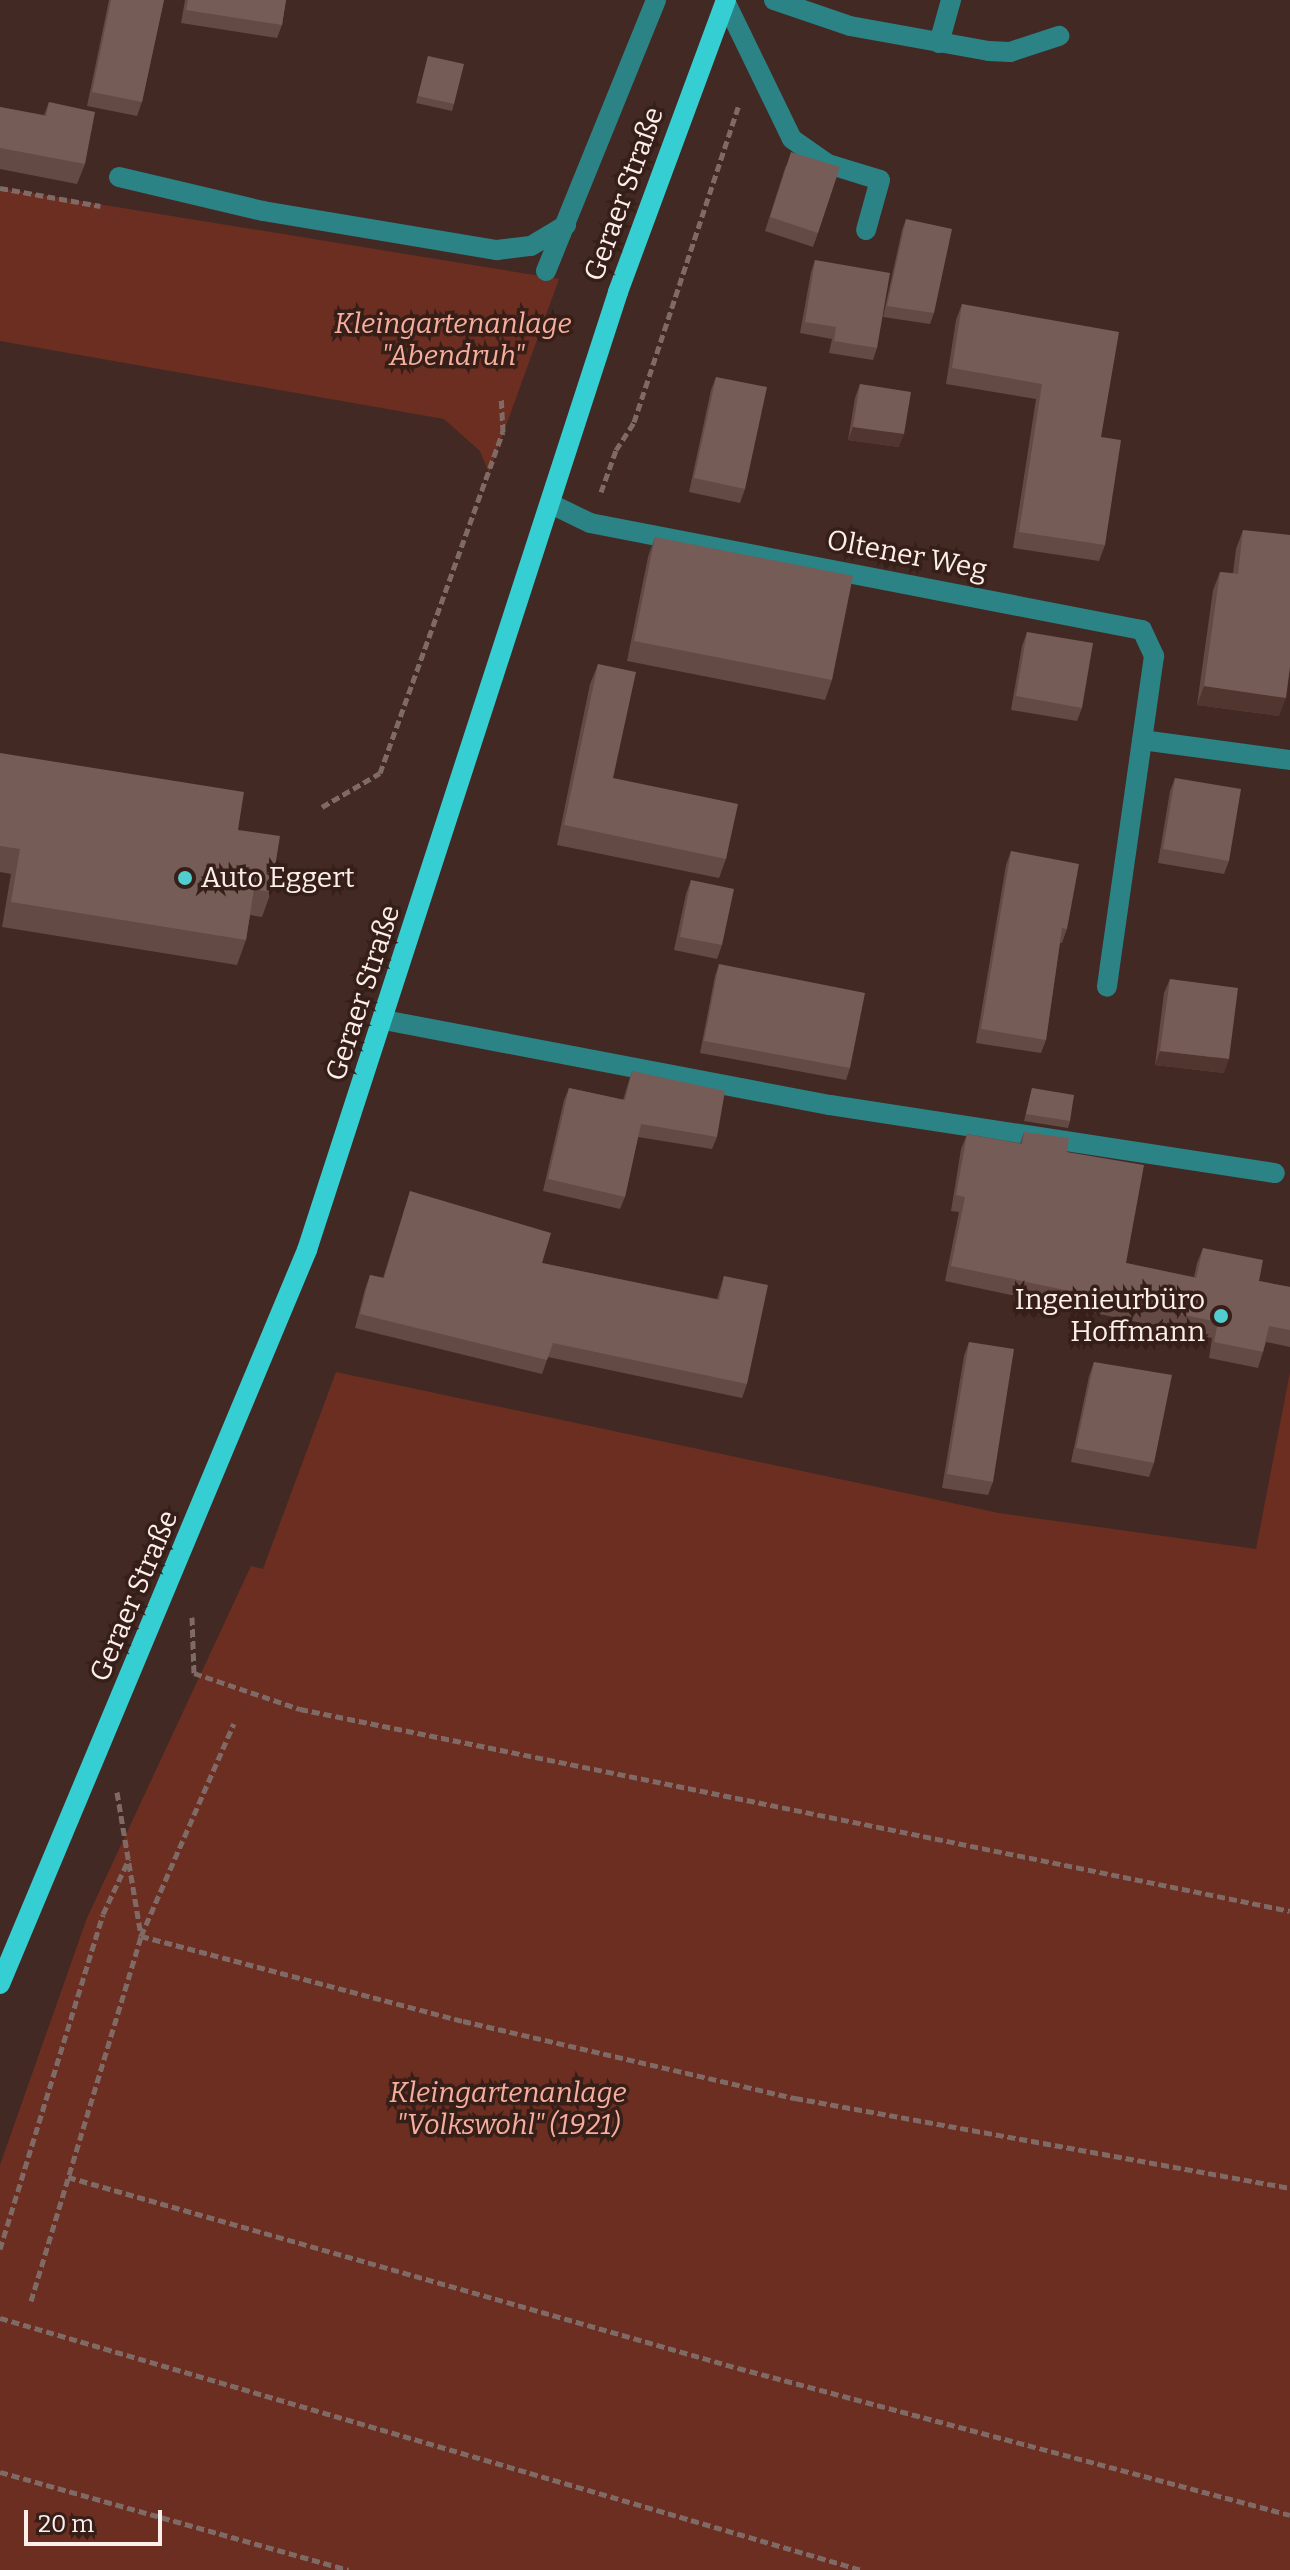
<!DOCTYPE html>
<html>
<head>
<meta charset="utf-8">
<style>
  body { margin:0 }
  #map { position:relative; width:1290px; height:2570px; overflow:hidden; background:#422923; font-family:Bitter,serif }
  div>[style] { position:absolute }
  .green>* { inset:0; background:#6c2e21 }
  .path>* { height:5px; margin-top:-2.5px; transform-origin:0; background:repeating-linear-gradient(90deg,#7f6a65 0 8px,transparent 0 12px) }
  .minor>* { height:20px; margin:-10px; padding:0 10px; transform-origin:10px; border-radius:10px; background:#2b8385 }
  .major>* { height:20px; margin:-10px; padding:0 10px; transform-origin:10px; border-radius:10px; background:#35cfd3 }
  .wall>* { inset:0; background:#644a44 }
  .shaded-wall>* { inset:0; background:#50362f }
  .building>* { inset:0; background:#755c56 }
  .dots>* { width:22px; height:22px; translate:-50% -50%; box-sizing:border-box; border:4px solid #371f19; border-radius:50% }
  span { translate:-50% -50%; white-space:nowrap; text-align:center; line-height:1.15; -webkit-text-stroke:7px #371f19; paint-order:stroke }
  .street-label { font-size:28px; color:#fdefec }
  .park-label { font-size:28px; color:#f8ae9d; font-style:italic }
  .poi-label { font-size:28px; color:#fdefec }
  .left { translate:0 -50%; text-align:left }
  .right { translate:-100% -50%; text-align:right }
  .scale { position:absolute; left:24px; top:2510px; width:138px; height:36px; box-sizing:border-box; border:4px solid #fdefec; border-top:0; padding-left:10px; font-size:24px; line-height:28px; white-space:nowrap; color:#fdefec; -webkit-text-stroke:6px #371f19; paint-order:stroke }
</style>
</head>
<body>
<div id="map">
  <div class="green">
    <div style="clip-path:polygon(0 188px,559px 279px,489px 473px,480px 451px,444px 419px,0 341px)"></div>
    <div style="clip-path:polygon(336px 1372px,999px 1513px,1256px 1549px,1290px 1372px,1290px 2570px,0 2570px,0 2165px,87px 1918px,251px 1566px,263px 1569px)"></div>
  </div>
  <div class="path">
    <div style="left:0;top:188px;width:102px;rotate:10.2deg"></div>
    <div style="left:601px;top:492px;width:45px;rotate:-70.3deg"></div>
    <div style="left:616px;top:450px;width:33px;rotate:-57deg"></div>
    <div style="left:634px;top:422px;width:332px;rotate:-71.7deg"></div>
    <div style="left:322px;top:807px;width:67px;rotate:-30.4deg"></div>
    <div style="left:380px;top:773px;width:363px;rotate:-70.2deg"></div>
    <div style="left:503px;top:432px;width:34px;rotate:-93deg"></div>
    <div style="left:192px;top:1617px;width:56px;rotate:88deg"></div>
    <div style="left:194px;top:1673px;width:112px;rotate:18.8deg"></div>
    <div style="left:300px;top:1709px;width:1010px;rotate:11.53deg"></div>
    <div style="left:117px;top:1792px;width:146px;rotate:80.5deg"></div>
    <div style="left:141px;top:1936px;width:333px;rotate:14.8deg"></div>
    <div style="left:463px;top:2021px;width:341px;rotate:13.1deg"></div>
    <div style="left:795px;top:2098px;width:503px;rotate:10.3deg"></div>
    <div style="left:68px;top:2177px;width:697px;rotate:15.91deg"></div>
    <div style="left:738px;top:2368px;width:571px;rotate:14.91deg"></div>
    <div style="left:0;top:2249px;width:350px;rotate:-72.9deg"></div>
    <div style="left:103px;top:1914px;width:61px;rotate:-64.7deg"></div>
    <div style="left:31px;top:2301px;width:381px;rotate:-73.2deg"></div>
    <div style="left:141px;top:1936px;width:232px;rotate:-66.4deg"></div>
    <div style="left:0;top:2318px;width:898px;rotate:16.3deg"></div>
    <div style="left:0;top:2472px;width:362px;rotate:15.7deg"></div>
  </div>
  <div class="minor">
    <div style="left:774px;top:0;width:80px;rotate:18.9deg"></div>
    <div style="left:850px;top:26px;width:141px;rotate:10.2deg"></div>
    <div style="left:989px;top:51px;width:21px;rotate:3deg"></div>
    <div style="left:1010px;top:52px;width:52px;rotate:-18.1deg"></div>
    <div style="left:725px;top:1px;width:153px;rotate:64.1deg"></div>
    <div style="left:792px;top:139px;width:44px;rotate:34.8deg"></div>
    <div style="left:828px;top:164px;width:54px;rotate:17.1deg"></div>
    <div style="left:880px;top:180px;width:52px;rotate:105.6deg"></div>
    <div style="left:939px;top:43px;width:45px;rotate:-74.4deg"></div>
    <div style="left:119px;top:177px;width:148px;rotate:13.3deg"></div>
    <div style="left:263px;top:211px;width:237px;rotate:9.5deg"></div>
    <div style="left:497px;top:250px;width:34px;rotate:-7deg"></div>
    <div style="left:531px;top:246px;width:41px;rotate:-31deg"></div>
    <div style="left:546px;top:271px;width:292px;rotate:-67.9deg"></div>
    <div style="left:551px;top:504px;width:43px;rotate:26deg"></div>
    <div style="left:590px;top:523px;width:562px;rotate:10.97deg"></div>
    <div style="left:1142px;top:630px;width:29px;rotate:65deg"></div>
    <div style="left:1154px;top:656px;width:334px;rotate:98.1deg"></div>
    <div style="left:1142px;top:740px;width:149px;rotate:7.7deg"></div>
    <div style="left:384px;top:1020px;width:454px;rotate:10.8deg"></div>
    <div style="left:830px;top:1105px;width:450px;rotate:8.7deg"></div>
  </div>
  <div class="major">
    <div style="left:0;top:1984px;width:796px;rotate:-67.3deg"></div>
    <div style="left:307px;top:1250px;width:1007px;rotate:-72.01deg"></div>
    <div style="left:618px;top:292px;width:311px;rotate:-69.7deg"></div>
  </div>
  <div class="wall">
    <div style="clip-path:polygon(109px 0,164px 0,142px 102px,137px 116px,87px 106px)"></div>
    <div style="clip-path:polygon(185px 0,286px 0,282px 25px,277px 38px,181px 23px)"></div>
    <div style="clip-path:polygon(428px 56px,454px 104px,452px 111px,416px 103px)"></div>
    <div style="clip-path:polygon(49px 102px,85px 164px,77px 184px,0 169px,0 107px,44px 115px)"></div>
    <div style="clip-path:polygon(786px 165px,818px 233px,813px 247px,765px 231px)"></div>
    <div style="clip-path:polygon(906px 219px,934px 313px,930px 324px,883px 317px,902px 230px)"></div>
    <div style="clip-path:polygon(815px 260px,877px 348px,873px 360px,829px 353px,832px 339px,800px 333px,811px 272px)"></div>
    <div style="clip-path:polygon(962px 304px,1101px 437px,1105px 545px,1099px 561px,1013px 548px,1036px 399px,946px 384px,956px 320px)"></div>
    <div style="clip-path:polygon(716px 377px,745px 489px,740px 503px,689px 492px,711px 390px)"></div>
    <div style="clip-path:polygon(860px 384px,899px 447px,848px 440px,855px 398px)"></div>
    <div style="clip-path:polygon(1243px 530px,1279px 716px,1197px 705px,1213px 590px,1220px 572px,1233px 573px,1236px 549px)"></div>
    <div style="clip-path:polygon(655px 537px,832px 680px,825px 700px,627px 661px,648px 557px)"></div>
    <div style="clip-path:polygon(1027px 632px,1082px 708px,1077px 721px,1011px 710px,1022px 646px)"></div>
    <div style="clip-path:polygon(598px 664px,613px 778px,726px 859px,719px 878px,557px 845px,590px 684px)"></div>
    <div style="clip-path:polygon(0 753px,238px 830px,271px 892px,262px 917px,250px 915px,246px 940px,237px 965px,2px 927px,11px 874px,0 872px)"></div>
    <div style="clip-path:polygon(1175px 778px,1229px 861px,1224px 874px,1158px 863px,1170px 791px)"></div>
    <div style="clip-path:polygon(1011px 851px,1067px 929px,1062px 943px,1060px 943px,1046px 1040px,1041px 1053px,976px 1043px,1006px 865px)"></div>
    <div style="clip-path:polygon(691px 880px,722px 945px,717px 959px,674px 950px,686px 894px)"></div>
    <div style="clip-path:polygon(719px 964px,850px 1068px,846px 1080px,700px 1053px,715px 976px)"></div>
    <div style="clip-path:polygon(1170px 979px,1224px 1073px,1155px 1065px,1164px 993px)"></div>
    <div style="clip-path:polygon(632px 1071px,717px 1137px,712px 1149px,638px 1137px,625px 1197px,620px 1209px,543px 1191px,564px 1100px,569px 1088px,623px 1100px)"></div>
    <div style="clip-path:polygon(1032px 1088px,1070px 1121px,1068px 1128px,1024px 1121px)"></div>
    <div style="clip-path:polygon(1024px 1132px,1067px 1152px,1126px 1263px,1194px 1277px,1197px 1263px,1203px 1248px,1259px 1281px,1290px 1287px,1290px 1347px,1266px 1342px,1258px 1368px,1209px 1358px,1212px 1338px,945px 1281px,959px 1212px,951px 1211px,961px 1149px,967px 1134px,1020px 1143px)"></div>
    <div style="clip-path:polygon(410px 1191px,542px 1263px,717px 1299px,724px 1276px,747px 1384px,742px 1398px,548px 1357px,542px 1374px,355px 1328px,365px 1289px,370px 1275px,383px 1278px)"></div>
    <div style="clip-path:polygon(969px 1342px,993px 1482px,988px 1495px,942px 1488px,964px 1356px)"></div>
    <div style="clip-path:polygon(1094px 1362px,1154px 1463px,1149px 1477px,1071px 1462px,1089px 1376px)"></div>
  </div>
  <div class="shaded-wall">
    <div style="clip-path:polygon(853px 427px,904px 434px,899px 447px,848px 440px)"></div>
    <div style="clip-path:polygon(1204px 686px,1286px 698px,1279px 716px,1197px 705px)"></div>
    <div style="clip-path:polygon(1160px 1051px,1229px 1059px,1224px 1073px,1155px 1065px)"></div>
  </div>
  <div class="building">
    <div style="clip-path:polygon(111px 0,164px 0,142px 102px,92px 92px)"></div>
    <div style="clip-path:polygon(188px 0,286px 0,282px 25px,186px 10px)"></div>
    <div style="clip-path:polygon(428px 56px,464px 64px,454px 104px,418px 96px)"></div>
    <div style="clip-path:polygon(49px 102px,95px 112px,85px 164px,0 148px,0 107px,46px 116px)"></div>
    <div style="clip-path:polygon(791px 152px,840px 167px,818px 233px,770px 217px)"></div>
    <div style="clip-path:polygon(906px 219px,952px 229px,934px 313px,887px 306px)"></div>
    <div style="clip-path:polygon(815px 260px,890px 273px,877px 348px,834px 341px,836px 327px,805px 322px)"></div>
    <div style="clip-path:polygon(962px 304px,1119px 332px,1101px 437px,1121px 440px,1105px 545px,1019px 532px,1042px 384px,952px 368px)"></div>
    <div style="clip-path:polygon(716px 377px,767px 387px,745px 489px,694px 478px)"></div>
    <div style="clip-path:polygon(860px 384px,911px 392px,904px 434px,853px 427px)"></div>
    <div style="clip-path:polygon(1243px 530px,1290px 535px,1290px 667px,1286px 698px,1204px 686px,1220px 572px,1238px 574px)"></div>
    <div style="clip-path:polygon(655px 537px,853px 576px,832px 680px,634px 641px)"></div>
    <div style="clip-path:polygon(1027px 632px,1093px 643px,1082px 708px,1016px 696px)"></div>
    <div style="clip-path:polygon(598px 664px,636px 672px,613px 778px,738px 804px,726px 859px,564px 825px)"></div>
    <div style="clip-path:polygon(0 753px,244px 792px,238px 830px,280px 836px,271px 892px,254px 889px,246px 940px,11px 902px,20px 849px,0 846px)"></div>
    <div style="clip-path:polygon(1175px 778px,1241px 789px,1229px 861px,1163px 849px)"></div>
    <div style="clip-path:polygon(1011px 851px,1079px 864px,1067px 929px,1062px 928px,1046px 1040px,981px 1029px)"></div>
    <div style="clip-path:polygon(691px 880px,734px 889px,722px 945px,680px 937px)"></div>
    <div style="clip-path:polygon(719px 964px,865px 993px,850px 1068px,704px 1041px)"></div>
    <div style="clip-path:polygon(1170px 979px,1238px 988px,1229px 1059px,1160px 1051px)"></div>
    <div style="clip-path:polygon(632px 1071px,725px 1091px,717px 1137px,641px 1124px,625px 1197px,548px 1179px,569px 1088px,625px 1100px)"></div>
    <div style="clip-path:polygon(1032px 1088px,1074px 1095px,1070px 1121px,1026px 1114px)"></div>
    <div style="clip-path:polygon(1024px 1132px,1069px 1138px,1067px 1152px,1144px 1165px,1126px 1263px,1196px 1278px,1203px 1248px,1263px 1260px,1259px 1281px,1290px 1287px,1290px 1330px,1269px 1326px,1263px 1352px,1214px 1342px,1218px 1322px,951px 1266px,965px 1197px,956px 1195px,967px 1134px,1022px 1144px)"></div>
    <div style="clip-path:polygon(410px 1191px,551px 1233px,542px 1263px,719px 1300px,724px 1276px,768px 1285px,747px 1384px,553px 1343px,547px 1360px,360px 1314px,370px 1275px,384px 1278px)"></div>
    <div style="clip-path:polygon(969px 1342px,1014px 1349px,993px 1482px,947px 1474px)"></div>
    <div style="clip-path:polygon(1094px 1362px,1172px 1375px,1154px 1463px,1076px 1448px)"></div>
  </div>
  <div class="dots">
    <div style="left:185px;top:878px;background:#52cdcf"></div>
    <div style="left:1221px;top:1316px;background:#52cdcf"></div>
  </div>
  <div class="street-label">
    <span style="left:624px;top:194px;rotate:-70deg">Geraer Straße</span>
    <span style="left:907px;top:555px;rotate:11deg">Oltener Weg</span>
    <span style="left:363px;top:993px;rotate:-72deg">Geraer Straße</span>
    <span style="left:134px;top:1596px;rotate:-67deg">Geraer Straße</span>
  </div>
  <div class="park-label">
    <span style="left:453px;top:340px">Kleingartenanlage<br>"Abendruh"</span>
    <span style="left:508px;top:2109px">Kleingartenanlage<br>"Volkswohl" (1921)</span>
  </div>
  <div class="poi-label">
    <span class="left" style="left:201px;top:878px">Auto Eggert</span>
    <span class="right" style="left:1205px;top:1316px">Ingenieurbüro<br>Hoffmann</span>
  </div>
  <div class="scale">20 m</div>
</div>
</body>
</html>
